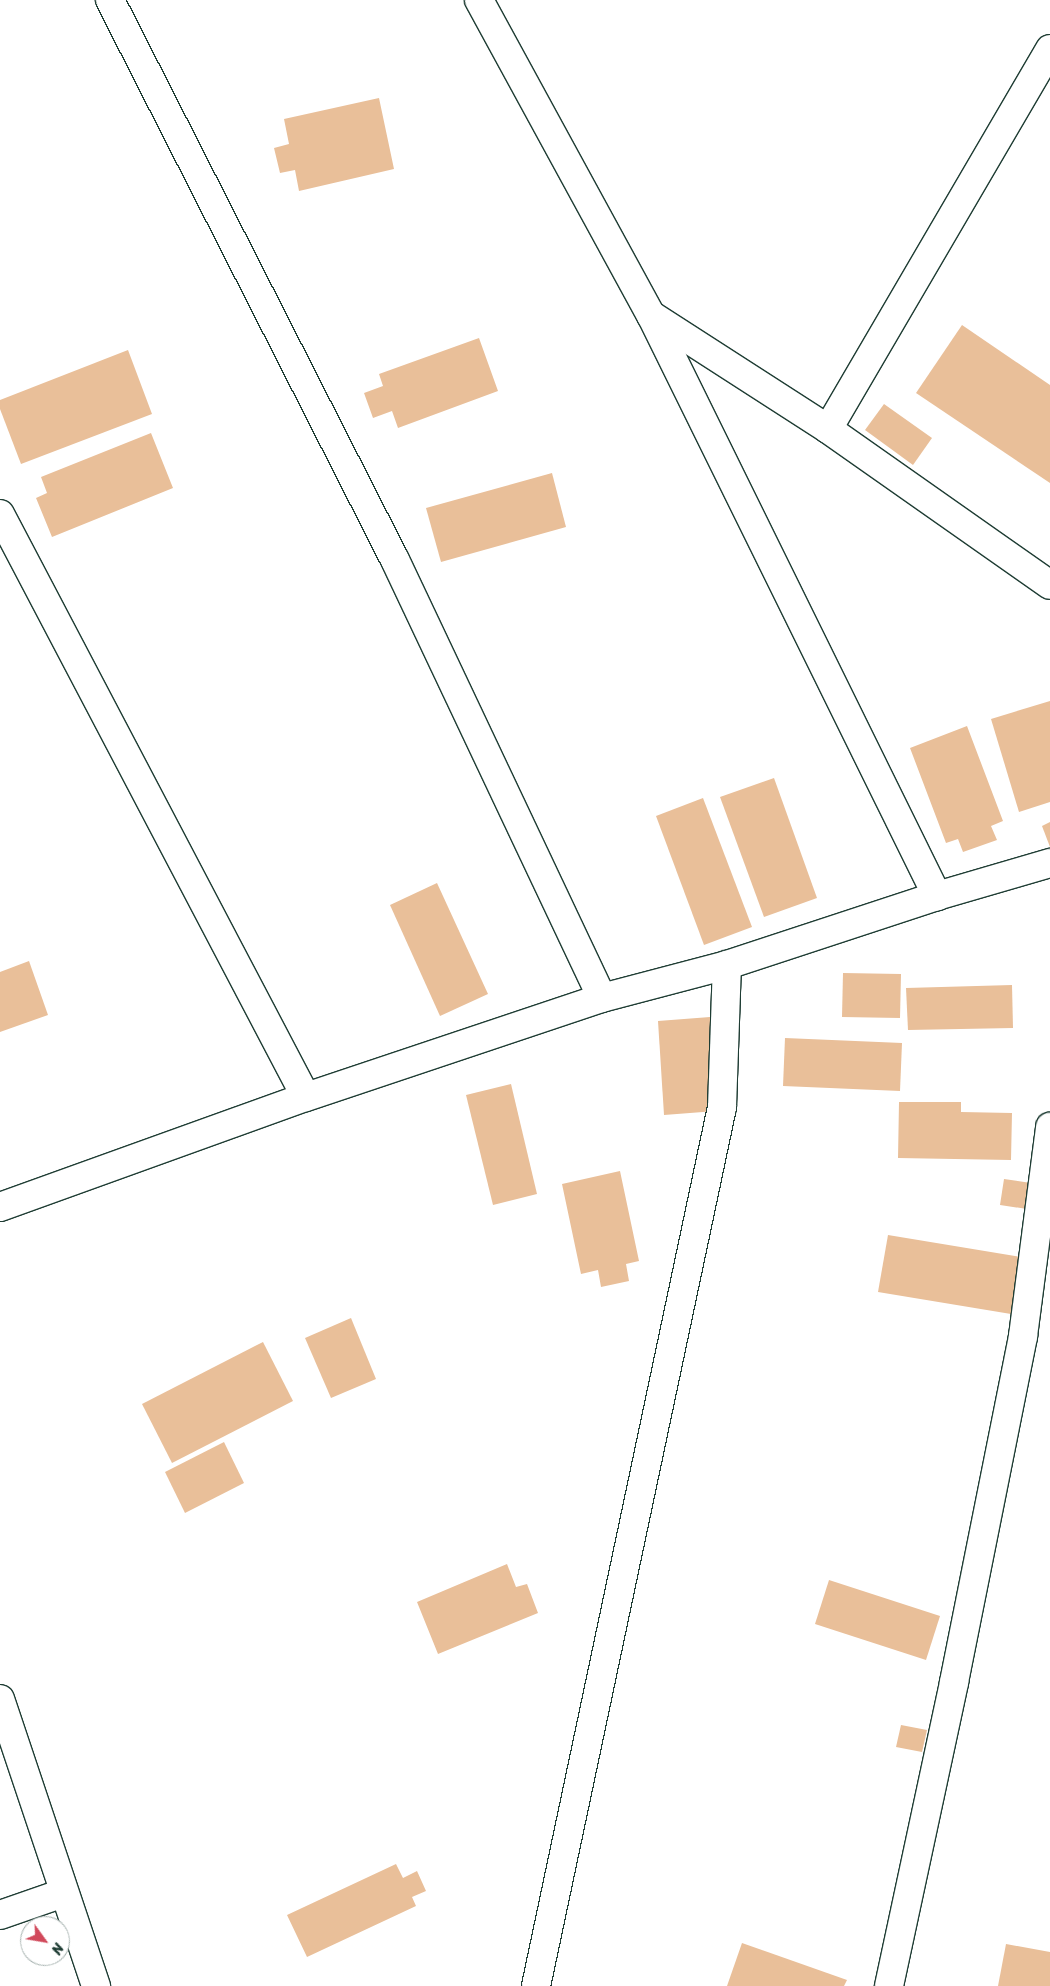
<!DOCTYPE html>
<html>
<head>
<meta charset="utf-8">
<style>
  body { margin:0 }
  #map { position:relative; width:1050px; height:1986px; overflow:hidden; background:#fff; font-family:Sriracha,sans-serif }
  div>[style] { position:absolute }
  .building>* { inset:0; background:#e9bf99 }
  .roads { filter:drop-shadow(1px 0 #1f3d34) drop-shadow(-1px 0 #1f3d34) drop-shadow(0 1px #1f3d34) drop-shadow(0 -1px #1f3d34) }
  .minor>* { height:28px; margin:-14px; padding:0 14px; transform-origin:14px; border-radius:14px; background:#fff }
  span { translate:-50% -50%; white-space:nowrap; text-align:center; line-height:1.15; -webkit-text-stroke:4px #fff; paint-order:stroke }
  .north { position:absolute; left:20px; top:1916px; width:50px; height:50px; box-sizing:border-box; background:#fff; border:1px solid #a5b1ae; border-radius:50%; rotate:122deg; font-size:14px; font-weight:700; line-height:20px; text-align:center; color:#1f3d34 }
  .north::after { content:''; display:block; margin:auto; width:18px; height:22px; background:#d1495b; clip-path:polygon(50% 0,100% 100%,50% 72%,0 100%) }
</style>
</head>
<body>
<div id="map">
  <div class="building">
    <div style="clip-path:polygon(379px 98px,394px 169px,299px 191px,295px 170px,280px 173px,274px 148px,289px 144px,284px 119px)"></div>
    <div style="clip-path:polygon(962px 325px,1050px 385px,1050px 483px,916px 393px)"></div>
    <div style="clip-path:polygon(479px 338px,498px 391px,398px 428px,392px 411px,373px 418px,364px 393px,383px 386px,379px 374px)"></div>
    <div style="clip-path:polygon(128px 350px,152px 414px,21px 464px,0 409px,0 400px)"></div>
    <div style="clip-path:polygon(884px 404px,932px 438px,913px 465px,865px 430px)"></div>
    <div style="clip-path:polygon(151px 433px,173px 488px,52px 537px,36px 498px,47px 493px,41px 477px)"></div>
    <div style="clip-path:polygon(552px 473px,566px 527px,441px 562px,426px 508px)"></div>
    <div style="clip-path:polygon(1050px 701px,1050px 802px,1019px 812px,991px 719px)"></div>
    <div style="clip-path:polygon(967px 726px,1003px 821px,991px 826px,997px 840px,963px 852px,958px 839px,946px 843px,910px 748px)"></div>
    <div style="clip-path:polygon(774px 778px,817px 898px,764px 917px,720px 797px)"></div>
    <div style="clip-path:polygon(703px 798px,752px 927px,704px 945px,656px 816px)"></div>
    <div style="clip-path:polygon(1050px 822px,1050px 847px,1042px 826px)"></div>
    <div style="clip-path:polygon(437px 883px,488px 994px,440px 1016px,390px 905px)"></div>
    <div style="clip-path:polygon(29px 961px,48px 1015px,0 1032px,0 972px)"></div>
    <div style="clip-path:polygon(843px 973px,901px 974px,900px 1018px,842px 1017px)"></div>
    <div style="clip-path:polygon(1012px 985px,1013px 1028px,908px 1030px,906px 988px)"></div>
    <div style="clip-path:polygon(710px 1017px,716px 1111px,664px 1115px,658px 1021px)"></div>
    <div style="clip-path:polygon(785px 1038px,902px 1043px,900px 1091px,783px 1086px)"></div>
    <div style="clip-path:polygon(511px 1084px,537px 1194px,493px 1205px,466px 1095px)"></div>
    <div style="clip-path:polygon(899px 1102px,961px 1102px,961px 1112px,1012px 1113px,1011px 1160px,898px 1158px)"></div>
    <div style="clip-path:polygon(620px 1171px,639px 1261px,626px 1264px,629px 1281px,601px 1287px,598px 1270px,581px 1274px,562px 1184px)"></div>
    <div style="clip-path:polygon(1004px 1179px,1031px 1183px,1027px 1209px,1000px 1205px)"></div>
    <div style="clip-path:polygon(888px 1235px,1021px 1257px,1011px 1314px,878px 1292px)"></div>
    <div style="clip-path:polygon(351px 1318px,376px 1379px,331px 1398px,305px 1338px)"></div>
    <div style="clip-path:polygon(263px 1342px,293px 1401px,172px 1463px,142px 1404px)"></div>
    <div style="clip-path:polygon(224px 1442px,244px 1483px,185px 1513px,165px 1472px)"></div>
    <div style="clip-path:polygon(507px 1564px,516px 1587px,527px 1584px,538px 1613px,438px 1654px,417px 1602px)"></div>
    <div style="clip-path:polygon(829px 1580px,940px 1616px,926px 1660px,815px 1624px)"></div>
    <div style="clip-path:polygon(901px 1725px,927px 1730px,922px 1752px,896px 1747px)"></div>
    <div style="clip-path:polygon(396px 1864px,403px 1878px,417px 1871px,426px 1891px,412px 1897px,416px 1906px,307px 1957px,287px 1915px)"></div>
    <div style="clip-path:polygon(742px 1943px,847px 1980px,844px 1986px,727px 1986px)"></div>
    <div style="clip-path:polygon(1006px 1944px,1050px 1952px,1050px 1986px,998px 1986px)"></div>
  </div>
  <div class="roads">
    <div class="minor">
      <div style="left:110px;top:0;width:628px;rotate:63.03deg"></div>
      <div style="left:395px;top:560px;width:484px;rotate:64.7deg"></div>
      <div style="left:479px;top:0;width:359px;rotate:61.4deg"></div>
      <div style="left:651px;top:315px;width:648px;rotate:63.79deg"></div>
      <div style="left:651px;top:315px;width:211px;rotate:32.8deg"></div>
      <div style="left:828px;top:429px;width:271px;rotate:35.1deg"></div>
      <div style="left:828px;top:429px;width:440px;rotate:-59.7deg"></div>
      <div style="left:0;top:514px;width:658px;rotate:62.31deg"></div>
      <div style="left:0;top:1207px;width:325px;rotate:-19.8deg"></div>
      <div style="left:306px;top:1097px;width:312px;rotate:-18.5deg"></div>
      <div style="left:602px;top:998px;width:129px;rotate:-14.8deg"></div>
      <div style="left:727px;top:965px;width:221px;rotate:-18.2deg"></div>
      <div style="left:937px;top:896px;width:118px;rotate:-16.3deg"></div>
      <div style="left:0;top:1699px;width:303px;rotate:71.5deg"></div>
      <div style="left:0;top:1915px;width:67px;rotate:-19.2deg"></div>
      <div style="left:536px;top:1986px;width:898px;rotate:-78.05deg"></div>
      <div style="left:722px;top:1107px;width:142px;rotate:-88deg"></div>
      <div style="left:889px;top:1986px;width:311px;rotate:-77.9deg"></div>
      <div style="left:954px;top:1682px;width:353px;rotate:-78.7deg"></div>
      <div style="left:1023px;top:1336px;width:211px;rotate:-82.6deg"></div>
    </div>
  </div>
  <div class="north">N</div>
</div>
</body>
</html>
